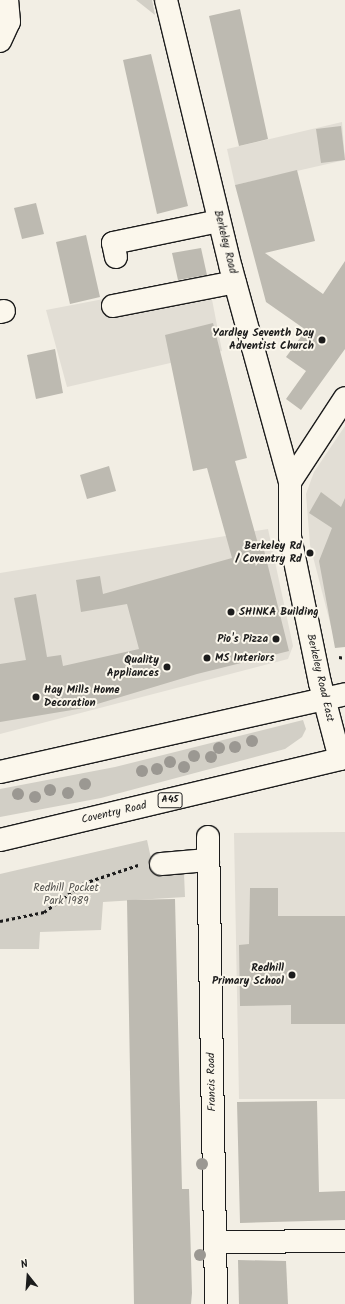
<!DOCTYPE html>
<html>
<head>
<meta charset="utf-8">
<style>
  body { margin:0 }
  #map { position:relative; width:345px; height:1304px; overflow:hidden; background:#f2eee4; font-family:Kalam,sans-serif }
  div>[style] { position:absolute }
  .built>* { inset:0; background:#e2ded5 }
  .green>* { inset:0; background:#d2cfc6 }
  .building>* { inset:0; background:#bdbab1 }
  .path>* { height:2.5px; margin-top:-1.25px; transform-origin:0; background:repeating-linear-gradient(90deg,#1c1c1c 0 3px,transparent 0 6px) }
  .roads { filter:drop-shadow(1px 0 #1c1c1c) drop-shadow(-1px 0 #1c1c1c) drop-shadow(0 1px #1c1c1c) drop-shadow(0 -1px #1c1c1c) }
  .minor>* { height:22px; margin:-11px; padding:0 11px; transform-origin:11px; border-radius:11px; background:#fbf7ec }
  .highway>* { height:22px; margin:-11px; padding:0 11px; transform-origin:11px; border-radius:11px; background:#fbf7ec }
  .trees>* { width:12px; height:12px; margin:-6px; border-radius:50%; background:#9b9892 }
  .dots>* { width:11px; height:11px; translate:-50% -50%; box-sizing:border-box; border:2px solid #fbf7ec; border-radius:50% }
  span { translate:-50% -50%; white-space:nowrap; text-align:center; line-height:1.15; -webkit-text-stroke:4px #fbf7ec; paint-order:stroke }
  .shield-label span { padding:1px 3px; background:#fbf7ec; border:1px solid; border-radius:3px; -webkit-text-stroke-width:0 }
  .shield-label { font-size:10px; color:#1c1c1c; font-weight:700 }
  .street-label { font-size:11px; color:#1c1c1c }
  .poi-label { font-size:11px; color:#1c1c1c; font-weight:700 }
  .right { translate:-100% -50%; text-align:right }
  .left { translate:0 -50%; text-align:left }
  .park-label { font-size:11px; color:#53524f }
  .north { position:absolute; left:8px; top:1256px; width:40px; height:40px; -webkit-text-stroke:3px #fbf7ec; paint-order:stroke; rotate:343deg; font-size:11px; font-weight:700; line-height:16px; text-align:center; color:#1c1c1c }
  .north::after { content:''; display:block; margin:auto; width:14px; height:18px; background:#1c1c1c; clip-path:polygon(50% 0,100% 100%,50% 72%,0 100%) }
</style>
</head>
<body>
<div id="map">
  <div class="built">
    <div style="clip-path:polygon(342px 122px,345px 160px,235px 185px,227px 149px)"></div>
    <div style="clip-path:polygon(208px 279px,222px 351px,67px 387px,46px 310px)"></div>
    <div style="clip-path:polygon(345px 426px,345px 645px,336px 646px,310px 545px,306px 494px,314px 472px)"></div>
    <div style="clip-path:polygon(268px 529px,293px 646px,288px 659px,0 734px,0 573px)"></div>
    <div style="clip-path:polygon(345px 832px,345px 1099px,239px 1099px,234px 833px)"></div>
  </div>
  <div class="green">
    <div style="clip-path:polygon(136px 0,152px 0,155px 15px)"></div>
    <div style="clip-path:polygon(303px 720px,306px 729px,302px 737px,285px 749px,101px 798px,0 817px,0 789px,115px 767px)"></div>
    <div style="clip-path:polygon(147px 840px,154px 872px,184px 873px,185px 897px,103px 902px,101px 930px,40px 932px,39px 949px,0 949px,0 874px)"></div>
  </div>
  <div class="building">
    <div style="clip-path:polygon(240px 9px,268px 139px,239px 146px,209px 16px)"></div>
    <div style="clip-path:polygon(151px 54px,188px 206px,157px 214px,123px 60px)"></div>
    <div style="clip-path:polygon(341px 126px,345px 160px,321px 163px,316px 129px)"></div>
    <div style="clip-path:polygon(297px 170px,315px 241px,265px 253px,323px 294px,345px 261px,345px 349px,301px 410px,286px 399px,306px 371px,286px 357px,306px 330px,266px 302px,235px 185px)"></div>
    <div style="clip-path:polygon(36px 203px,44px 234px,22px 239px,14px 208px)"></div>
    <div style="clip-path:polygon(86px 235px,100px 297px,70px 304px,56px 242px)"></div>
    <div style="clip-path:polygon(201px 248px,207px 275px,178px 280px,172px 253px)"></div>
    <div style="clip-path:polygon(213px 323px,247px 458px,235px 461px,260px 551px,264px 550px,289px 651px,197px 674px,84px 708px,0 722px,0 664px,26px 660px,14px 598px,36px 594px,47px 657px,61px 655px,63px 666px,139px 649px,127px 604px,81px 612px,76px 580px,100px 576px,103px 594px,232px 558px,207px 468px,193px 471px,165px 335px)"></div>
    <div style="clip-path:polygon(55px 349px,63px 393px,36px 399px,27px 355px)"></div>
    <div style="clip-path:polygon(109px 466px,116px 491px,87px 499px,80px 475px)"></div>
    <div style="clip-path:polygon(321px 492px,341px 507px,345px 498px,345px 647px,335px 648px,319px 561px,332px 528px,309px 513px)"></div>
    <div style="clip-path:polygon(250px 888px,278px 888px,278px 916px,345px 916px,345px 1024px,291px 1024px,291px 1005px,240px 1006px,239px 945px,249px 944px)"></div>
    <div style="clip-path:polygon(175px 899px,182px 1189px,189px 1189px,192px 1293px,191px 1304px,134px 1304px,127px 900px)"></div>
    <div style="clip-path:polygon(317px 1101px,319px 1192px,345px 1191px,345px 1220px,240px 1223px,237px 1102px)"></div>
    <div style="clip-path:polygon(238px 1260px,286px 1261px,288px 1304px,239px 1304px)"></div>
  </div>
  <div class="path">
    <div style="left:339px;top:657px;width:6px;rotate:9deg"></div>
    <div style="left:0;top:921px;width:45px;rotate:-11.6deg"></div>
    <div style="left:44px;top:912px;width:49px;rotate:-35.9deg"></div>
    <div style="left:84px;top:883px;width:57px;rotate:-18.4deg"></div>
  </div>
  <div class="roads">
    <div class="minor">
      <div style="left:166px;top:0;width:276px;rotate:76.4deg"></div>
      <div style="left:231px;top:268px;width:222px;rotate:74.6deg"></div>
      <div style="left:0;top:41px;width:21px;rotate:-65deg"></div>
      <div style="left:9px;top:22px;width:22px;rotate:-95deg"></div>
      <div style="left:116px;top:257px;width:14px;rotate:-102deg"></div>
      <div style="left:113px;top:243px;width:108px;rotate:-11.7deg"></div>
      <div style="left:113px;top:306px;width:124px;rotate:-11.1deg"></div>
      <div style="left:0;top:312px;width:4px;rotate:-14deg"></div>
      <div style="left:340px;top:759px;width:79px;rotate:-104.7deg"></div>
      <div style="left:320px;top:683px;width:149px;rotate:-101.6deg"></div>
      <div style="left:290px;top:537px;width:55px;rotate:-90deg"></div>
      <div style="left:290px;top:482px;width:100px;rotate:-56.8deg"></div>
      <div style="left:208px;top:837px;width:467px;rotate:89deg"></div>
      <div style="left:161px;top:864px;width:47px;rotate:-4.9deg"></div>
      <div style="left:215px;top:1242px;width:130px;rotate:-0.4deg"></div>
    </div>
    <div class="highway">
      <div style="left:0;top:772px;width:354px;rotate:-12.7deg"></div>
      <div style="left:0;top:840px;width:355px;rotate:-13.4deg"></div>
    </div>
  </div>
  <div class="trees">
    <div style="left:252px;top:741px"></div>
    <div style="left:235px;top:747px"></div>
    <div style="left:219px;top:748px"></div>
    <div style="left:194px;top:756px"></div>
    <div style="left:211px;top:757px"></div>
    <div style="left:170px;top:762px"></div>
    <div style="left:184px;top:767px"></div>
    <div style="left:157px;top:769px"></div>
    <div style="left:142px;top:771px"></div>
    <div style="left:85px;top:784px"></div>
    <div style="left:50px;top:790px"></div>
    <div style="left:68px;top:793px"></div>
    <div style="left:18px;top:794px"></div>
    <div style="left:35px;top:797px"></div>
    <div style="left:202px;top:1164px"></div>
    <div style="left:200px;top:1255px"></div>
  </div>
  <div class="dots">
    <div style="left:322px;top:340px;background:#1c1c1c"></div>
    <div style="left:310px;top:553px;background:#1c1c1c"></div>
    <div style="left:231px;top:612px;background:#1c1c1c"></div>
    <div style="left:276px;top:639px;background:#1c1c1c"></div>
    <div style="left:207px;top:658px;background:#1c1c1c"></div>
    <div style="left:167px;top:667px;background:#1c1c1c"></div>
    <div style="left:36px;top:697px;background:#1c1c1c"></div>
    <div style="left:292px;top:975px;background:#1c1c1c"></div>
  </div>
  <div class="shield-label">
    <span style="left:170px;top:800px">A45</span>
  </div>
  <div class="street-label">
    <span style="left:225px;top:242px;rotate:76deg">Berkeley Road</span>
    <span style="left:320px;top:678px;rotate:77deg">Berkeley Road East</span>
    <span style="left:114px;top:813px;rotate:-13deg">Coventry Road</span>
    <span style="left:212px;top:1082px;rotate:-91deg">Francis Road</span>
  </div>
  <div class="poi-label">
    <span class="right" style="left:314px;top:340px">Yardley Seventh Day<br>Adventist Church</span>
    <span class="right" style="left:302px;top:553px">Berkeley Rd<br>/ Coventry Rd</span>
    <span class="left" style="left:239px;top:612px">SHINKA Building</span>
    <span class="right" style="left:268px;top:639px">Pio's Pizza</span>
    <span class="left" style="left:215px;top:658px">MS Interiors</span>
    <span class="right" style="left:159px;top:667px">Quality<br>Appliances</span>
    <span class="left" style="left:44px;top:697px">Hay Mills Home<br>Decoration</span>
    <span class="right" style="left:284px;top:975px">Redhill<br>Primary School</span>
  </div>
  <div class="park-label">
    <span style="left:66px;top:895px">Redhill Pocket<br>Park 1989</span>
  </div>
  <div class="north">N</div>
</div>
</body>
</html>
